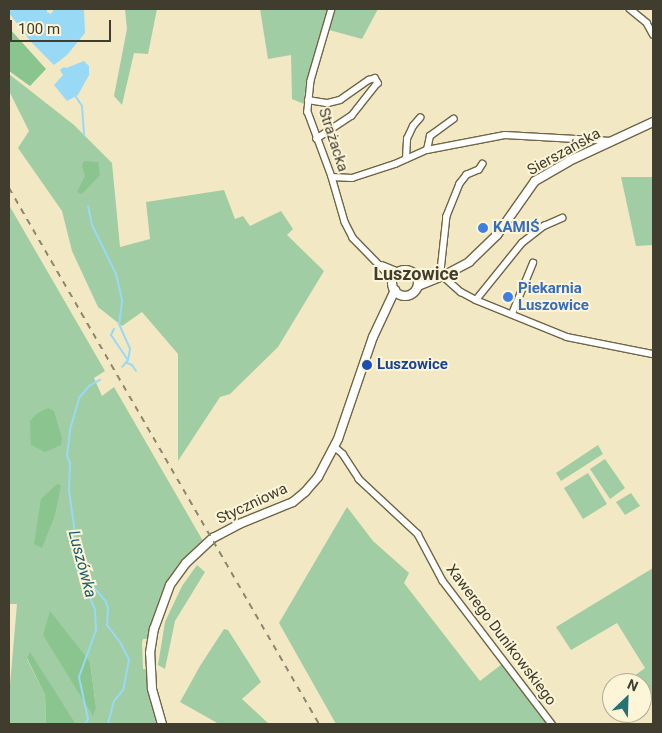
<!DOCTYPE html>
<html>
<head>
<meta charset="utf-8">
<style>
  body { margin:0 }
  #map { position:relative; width:662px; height:733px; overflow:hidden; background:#f2e8c3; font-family:Roboto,sans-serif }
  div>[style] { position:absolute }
  .green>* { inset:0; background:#a1cda4 }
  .forest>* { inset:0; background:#8ac48e }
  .water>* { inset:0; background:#98d9f6 }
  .stream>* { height:2px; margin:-1px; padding:0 1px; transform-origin:1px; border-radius:1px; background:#98d9f6 }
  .roads { filter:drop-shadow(1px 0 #6f6645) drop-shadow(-1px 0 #6f6645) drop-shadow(0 1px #6f6645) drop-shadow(0 -1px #6f6645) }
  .minor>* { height:5.5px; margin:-2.75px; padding:0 2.75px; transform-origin:2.75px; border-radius:2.75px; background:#fff }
  .tertiary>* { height:8px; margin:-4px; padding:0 4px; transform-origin:4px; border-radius:4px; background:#fff }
  .tertiary>.ring { margin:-4px; padding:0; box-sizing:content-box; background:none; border:8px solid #fff; border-radius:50% }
  .rail>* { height:2px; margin-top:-1px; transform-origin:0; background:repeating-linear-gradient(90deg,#8d866e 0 6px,transparent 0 12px) }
  .dots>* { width:14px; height:14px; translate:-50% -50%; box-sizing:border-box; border:2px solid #fdf5d8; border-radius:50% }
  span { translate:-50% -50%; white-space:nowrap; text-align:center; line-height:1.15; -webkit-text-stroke:4px #fdf5d8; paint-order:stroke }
  .street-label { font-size:15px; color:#413d2e }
  .shop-label { font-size:15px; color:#366cbe; font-weight:700 }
  .left { translate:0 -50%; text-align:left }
  .transit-label { font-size:15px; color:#164399; font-weight:700 }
  .water-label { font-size:16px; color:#185a73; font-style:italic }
  .quarter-label { font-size:18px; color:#413d2e; font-weight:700 }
  .frame { position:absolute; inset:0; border:10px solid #413d2e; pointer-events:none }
  .north { position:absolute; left:602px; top:673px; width:50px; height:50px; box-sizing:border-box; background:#fdf5d8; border:1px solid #b2ab94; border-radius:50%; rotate:24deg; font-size:14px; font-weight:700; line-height:20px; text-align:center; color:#413d2e }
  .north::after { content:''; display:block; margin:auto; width:18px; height:22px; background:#277174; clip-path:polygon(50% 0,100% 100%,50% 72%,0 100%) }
  .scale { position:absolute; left:10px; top:20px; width:101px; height:22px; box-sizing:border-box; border:2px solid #413d2e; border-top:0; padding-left:6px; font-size:15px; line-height:18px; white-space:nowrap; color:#413d2e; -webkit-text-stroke:4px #fdf5d8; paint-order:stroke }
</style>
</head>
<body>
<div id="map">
  <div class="green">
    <div style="clip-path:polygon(125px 9px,157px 9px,148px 54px,134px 53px,122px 105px,114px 96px,127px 29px)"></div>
    <div style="clip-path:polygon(260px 9px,378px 9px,362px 39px,322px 28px,305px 89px,304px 104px,292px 99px,291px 55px,268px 59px)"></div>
    <div style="clip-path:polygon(9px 74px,74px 125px,112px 163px,120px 247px,150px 239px,146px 202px,224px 190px,235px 219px,243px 216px,250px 226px,281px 211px,293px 229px,287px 235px,324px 271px,278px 347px,230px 394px,220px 397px,178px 461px,178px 354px,142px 312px,122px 326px,98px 307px,72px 251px,62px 211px,18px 148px,29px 131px,9px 91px)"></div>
    <div style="clip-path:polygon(621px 177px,653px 177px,653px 245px,636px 246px)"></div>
    <div style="clip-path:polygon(evenodd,9px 205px,105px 371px,94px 378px,102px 396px,114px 387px,203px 541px,185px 558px,161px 595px,148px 639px,143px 639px,142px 643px,143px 669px,146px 669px,158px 724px,76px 724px,30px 653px,27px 659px,45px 695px,46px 724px,9px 724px,9px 696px,17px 604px,9px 604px,9px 205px,43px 635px,90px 662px,96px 707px,43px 635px)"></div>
    <div style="clip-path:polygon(598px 445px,603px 454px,561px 481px,556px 473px)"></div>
    <div style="clip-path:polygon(605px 459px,625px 488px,610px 499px,590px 469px)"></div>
    <div style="clip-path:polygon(588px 473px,607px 504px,583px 519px,564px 488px)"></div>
    <div style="clip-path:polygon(631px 493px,640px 506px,625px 515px,616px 502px)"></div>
    <div style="clip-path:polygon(347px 507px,373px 541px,409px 573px,404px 583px,480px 681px,502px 664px,548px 724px,336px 724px,279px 623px)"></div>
    <div style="clip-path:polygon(197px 565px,205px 572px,175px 621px,165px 669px,158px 665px,165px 622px,182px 586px)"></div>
    <div style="clip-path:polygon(653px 568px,653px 697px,645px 702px,642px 697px,642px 683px,633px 683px,630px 679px,645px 668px,617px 623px,571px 650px,556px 627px)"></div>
    <div style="clip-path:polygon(224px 629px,228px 630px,261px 682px,242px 699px,269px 724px,219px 724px,180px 702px,200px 666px)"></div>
  </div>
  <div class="forest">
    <div style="clip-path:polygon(9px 28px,46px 69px,30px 86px,9px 71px)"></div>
    <div style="clip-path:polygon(84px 161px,98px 162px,100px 175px,82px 194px,77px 192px,85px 176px,82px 166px)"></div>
    <div style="clip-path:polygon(48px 408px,54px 411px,62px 438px,61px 445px,45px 452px,31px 445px,30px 421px,38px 413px)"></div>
    <div style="clip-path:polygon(57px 484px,61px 485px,55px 515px,42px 548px,34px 544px,41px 499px)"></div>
    <div style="clip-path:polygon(50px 611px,90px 662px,96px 707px,93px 716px,43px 635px)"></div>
    <div style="clip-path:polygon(30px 652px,76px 724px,46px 724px,45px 695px,27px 658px)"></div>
  </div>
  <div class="water">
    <div style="clip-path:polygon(9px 9px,47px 9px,47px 12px,51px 14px,54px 9px,84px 9px,85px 33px,67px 55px,54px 65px,32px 43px,9px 13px)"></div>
    <div style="clip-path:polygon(84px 61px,89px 66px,89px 75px,78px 95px,67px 101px,54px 85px,63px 75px,60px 70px,64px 67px,66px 68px)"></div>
  </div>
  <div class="stream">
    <div style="left:76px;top:97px;width:11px;rotate:56deg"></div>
    <div style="left:82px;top:106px;width:29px;rotate:86deg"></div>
    <div style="left:88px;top:206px;width:19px;rotate:78deg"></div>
    <div style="left:92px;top:225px;width:55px;rotate:63.9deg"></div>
    <div style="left:116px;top:274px;width:28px;rotate:77deg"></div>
    <div style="left:122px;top:301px;width:23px;rotate:97deg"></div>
    <div style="left:119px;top:324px;width:27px;rotate:66deg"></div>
    <div style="left:130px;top:349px;width:11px;rotate:100deg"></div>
    <div style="left:128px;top:360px;width:9px;rotate:131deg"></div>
    <div style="left:114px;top:329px;width:7px;rotate:117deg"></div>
    <div style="left:111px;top:335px;width:29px;rotate:56deg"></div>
    <div style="left:127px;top:363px;width:5px;rotate:22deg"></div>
    <div style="left:132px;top:365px;width:7px;rotate:56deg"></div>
    <div style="left:90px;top:583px;width:23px;rotate:49deg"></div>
    <div style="left:105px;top:600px;width:9px;rotate:69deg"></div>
    <div style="left:108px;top:608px;width:17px;rotate:93deg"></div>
    <div style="left:107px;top:625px;width:21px;rotate:53deg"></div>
    <div style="left:120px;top:642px;width:20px;rotate:63deg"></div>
    <div style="left:129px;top:660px;width:31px;rotate:101deg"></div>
    <div style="left:123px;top:690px;width:14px;rotate:129deg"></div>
    <div style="left:114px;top:701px;width:24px;rotate:105deg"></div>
    <div style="left:85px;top:724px;width:6px;rotate:-59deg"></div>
    <div style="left:88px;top:719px;width:43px;rotate:-102.1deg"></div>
    <div style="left:79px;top:677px;width:50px;rotate:-70.1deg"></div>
    <div style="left:96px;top:630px;width:20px;rotate:-93deg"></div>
    <div style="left:95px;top:610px;width:22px;rotate:-112deg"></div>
    <div style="left:87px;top:590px;width:8px;rotate:-67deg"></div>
    <div style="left:90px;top:583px;width:15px;rotate:-106deg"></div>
    <div style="left:86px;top:569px;width:30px;rotate:-116deg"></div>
    <div style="left:73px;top:542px;width:16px;rotate:-86deg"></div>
    <div style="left:74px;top:526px;width:35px;rotate:-98deg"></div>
    <div style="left:69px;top:491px;width:28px;rotate:-88deg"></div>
    <div style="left:70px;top:463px;width:8px;rotate:-113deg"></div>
    <div style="left:67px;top:456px;width:26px;rotate:-83deg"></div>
    <div style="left:70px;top:430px;width:33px;rotate:-74deg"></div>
    <div style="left:79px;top:398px;width:16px;rotate:-50deg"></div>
    <div style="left:89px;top:386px;width:13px;rotate:-29deg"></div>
  </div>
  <div class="roads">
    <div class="minor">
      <div style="left:332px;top:9px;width:75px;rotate:106.3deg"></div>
      <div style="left:311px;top:81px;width:31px;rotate:96deg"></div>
      <div style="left:308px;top:112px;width:69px;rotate:69.7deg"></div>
      <div style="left:332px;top:177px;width:47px;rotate:73.9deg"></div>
      <div style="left:345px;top:222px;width:18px;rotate:63deg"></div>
      <div style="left:353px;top:238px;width:57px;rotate:45.7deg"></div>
      <div style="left:630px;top:9px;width:22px;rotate:39deg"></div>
      <div style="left:647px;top:23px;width:13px;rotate:61deg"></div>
      <div style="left:308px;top:100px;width:20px;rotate:9deg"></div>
      <div style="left:328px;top:103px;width:12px;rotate:-14deg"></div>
      <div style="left:340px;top:100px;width:35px;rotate:-35deg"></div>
      <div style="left:369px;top:80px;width:6px;rotate:-18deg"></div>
      <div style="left:375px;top:78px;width:6px;rotate:59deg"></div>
      <div style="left:378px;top:83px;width:42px;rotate:128.2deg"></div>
      <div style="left:352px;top:116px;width:42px;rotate:146.7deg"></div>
      <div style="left:427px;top:150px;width:14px;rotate:-78deg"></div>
      <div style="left:430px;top:136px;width:29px;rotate:-36deg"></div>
      <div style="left:406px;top:159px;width:20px;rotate:-87deg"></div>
      <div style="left:407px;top:139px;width:14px;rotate:-65deg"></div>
      <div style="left:413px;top:126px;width:11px;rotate:-49deg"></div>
      <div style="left:483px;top:164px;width:7px;rotate:124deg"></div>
      <div style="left:479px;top:170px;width:13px;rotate:157deg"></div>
      <div style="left:467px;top:175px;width:11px;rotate:128deg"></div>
      <div style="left:460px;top:184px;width:35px;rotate:112deg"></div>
      <div style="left:447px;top:216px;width:55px;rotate:96.2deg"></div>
      <div style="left:441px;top:271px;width:5px;rotate:68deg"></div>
      <div style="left:443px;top:276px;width:24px;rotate:42deg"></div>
      <div style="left:461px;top:292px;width:17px;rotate:28deg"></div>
      <div style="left:476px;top:300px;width:98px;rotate:22.1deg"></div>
      <div style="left:567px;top:337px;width:88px;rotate:11.2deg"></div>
      <div style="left:332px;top:177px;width:20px;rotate:3deg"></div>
      <div style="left:352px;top:178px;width:45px;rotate:-18deg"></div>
      <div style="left:395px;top:164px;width:35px;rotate:-24deg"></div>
      <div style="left:427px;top:150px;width:79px;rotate:-10.9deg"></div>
      <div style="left:505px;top:135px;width:106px;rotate:3.2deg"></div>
      <div style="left:382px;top:265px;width:18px;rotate:22deg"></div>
      <div style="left:476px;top:300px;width:73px;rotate:-51.1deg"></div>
      <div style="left:522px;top:243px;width:28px;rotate:-38deg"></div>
      <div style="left:544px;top:226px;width:20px;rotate:-24deg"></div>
      <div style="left:512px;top:314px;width:55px;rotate:-67.6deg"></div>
      <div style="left:335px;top:447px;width:11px;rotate:41deg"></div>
      <div style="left:343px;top:454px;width:30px;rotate:57deg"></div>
      <div style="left:359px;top:479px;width:81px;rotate:43deg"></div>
      <div style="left:418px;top:534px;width:53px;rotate:62deg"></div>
      <div style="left:443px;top:581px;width:180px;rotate:52.7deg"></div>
    </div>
    <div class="tertiary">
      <div class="ring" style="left:392px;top:270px;width:18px;height:18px"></div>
      <div style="left:418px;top:286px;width:27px;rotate:-22deg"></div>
      <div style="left:443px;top:276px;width:30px;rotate:-28deg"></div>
      <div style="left:469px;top:262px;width:39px;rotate:-44deg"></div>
      <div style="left:497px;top:235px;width:66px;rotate:-54.9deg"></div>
      <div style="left:535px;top:181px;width:39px;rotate:-30deg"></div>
      <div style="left:569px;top:161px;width:93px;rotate:-24.9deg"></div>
      <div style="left:162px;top:724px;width:37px;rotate:-106deg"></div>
      <div style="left:152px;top:688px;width:35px;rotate:-93deg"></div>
      <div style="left:150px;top:653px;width:24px;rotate:-81deg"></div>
      <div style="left:154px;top:629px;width:47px;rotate:-70deg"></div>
      <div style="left:170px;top:585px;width:27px;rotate:-54deg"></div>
      <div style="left:186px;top:563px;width:37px;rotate:-43deg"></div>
      <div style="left:213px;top:538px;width:30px;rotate:-28deg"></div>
      <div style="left:239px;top:524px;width:58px;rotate:-22.2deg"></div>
      <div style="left:293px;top:502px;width:16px;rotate:-40deg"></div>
      <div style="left:305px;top:492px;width:20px;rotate:-49deg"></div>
      <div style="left:318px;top:477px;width:43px;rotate:-62.2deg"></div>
      <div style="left:338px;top:439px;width:108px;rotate:-71.1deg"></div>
      <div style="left:373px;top:337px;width:52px;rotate:-64.9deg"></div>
    </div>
  </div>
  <div class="rail">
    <div style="left:9px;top:188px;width:619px;rotate:59.96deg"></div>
  </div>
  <div class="dots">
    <div style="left:483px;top:228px;background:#3f7fe0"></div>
    <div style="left:508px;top:297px;background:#3f7fe0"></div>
    <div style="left:367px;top:365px;background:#1a4fb4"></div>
  </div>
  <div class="street-label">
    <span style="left:333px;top:140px;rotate:72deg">Strażacka</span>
    <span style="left:564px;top:152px;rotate:-29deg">Sierszańska</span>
    <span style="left:252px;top:504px;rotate:-25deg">Styczniowa</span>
    <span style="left:501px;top:635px;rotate:53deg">Xawerego Dunikowskiego</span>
  </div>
  <div class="shop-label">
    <span class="left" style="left:493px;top:228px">KAMIŚ</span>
    <span class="left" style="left:518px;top:297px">Piekarnia<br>Luszowice</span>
  </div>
  <div class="transit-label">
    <span class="left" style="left:377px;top:365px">Luszowice</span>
  </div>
  <div class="water-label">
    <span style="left:82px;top:564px;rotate:75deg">Luszówka</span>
  </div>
  <div class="quarter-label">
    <span style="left:416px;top:274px">Luszowice</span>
  </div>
  <div class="frame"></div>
  <div class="north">N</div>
  <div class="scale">100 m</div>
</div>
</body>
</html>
